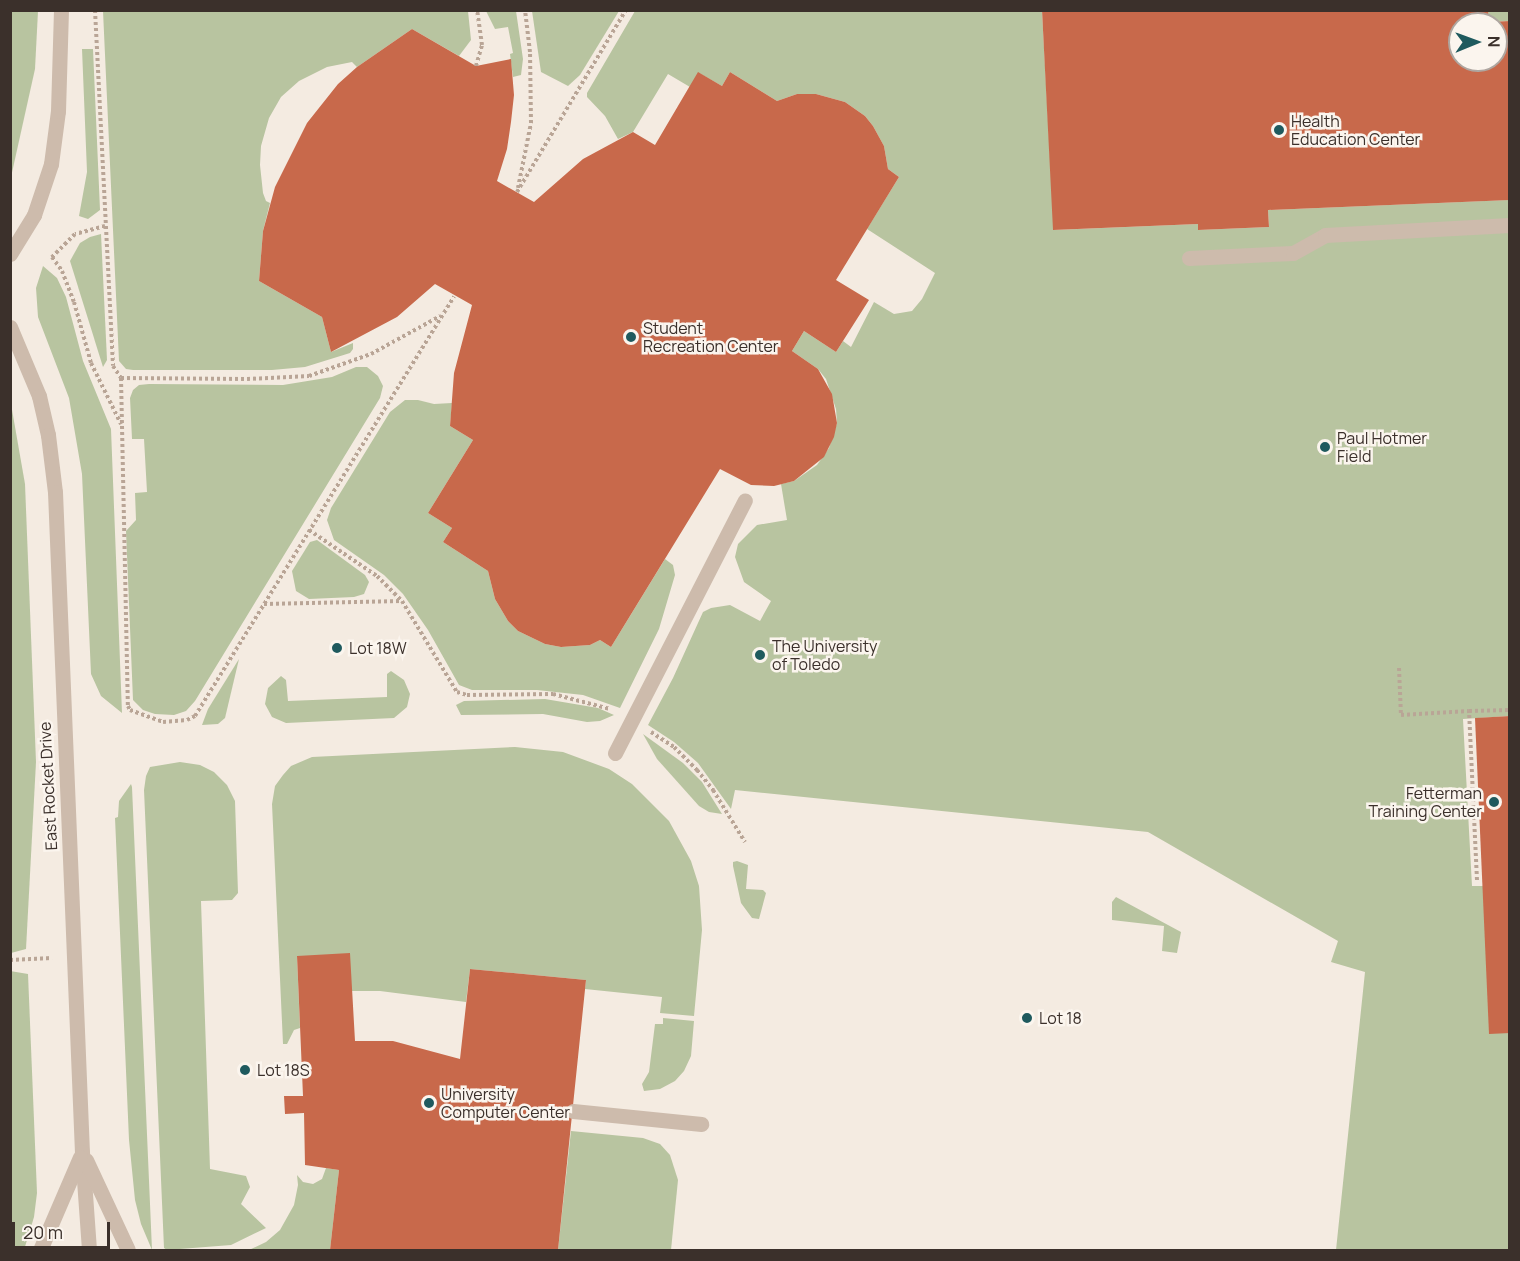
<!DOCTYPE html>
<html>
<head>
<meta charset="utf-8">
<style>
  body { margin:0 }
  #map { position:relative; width:1520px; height:1261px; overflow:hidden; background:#f4ebe1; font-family:Manrope,sans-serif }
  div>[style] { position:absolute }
  .green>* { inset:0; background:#b8c4a0 }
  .building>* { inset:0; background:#c8694b }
  .path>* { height:4px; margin-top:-2px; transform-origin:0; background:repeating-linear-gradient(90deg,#b9a596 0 3px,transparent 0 6px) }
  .minor>* { height:15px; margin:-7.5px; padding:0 7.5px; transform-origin:7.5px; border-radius:7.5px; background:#cdbbac }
  .dots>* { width:16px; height:16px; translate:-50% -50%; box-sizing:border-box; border:3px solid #fbf5ee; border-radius:50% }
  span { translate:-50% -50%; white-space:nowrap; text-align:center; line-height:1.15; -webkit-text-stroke:5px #fbf5ee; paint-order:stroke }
  .poi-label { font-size:16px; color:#3b302b }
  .left { translate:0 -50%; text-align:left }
  .right { translate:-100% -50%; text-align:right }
  .street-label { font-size:16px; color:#3b302b }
  .frame { position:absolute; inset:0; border:12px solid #3b302b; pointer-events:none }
  .north { position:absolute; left:1448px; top:12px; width:60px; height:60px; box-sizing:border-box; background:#fbf5ee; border:2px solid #aea6a0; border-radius:50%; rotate:89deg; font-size:16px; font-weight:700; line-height:24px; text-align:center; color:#3b302b }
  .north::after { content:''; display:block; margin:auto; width:21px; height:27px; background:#1f5a5e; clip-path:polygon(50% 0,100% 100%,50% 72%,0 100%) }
  .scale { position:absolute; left:12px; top:1222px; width:98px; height:27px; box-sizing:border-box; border:3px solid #3b302b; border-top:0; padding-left:8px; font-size:18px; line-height:21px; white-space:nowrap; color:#3b302b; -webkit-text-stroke:4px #fbf5ee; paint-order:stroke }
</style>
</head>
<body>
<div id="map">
  <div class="green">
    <div style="clip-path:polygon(11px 10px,38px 11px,35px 69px,11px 177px)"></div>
    <div style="clip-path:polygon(103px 11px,468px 11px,471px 40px,459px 56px,412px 29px,357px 67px,352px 62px,327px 67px,299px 81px,281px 97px,269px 118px,261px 146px,260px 165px,263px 193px,266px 201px,270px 203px,263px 231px,259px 281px,322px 317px,331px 352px,353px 343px,353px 349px,350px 353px,305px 367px,272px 370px,133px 370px,126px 369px,119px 361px)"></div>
    <div style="clip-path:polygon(486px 11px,516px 11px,523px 59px,521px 75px,513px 77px,510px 54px,513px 53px,508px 27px,495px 29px)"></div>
    <div style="clip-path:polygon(532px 11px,532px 10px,619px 11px,580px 75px,568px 86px,541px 72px)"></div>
    <div style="clip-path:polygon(635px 11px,1042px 11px,1054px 230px,1198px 224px,1198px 230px,1269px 227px,1268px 210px,1509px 200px,1509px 716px,1463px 719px,1472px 886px,1483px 886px,1509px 1033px,1509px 1250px,1336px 1250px,1365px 972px,1331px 962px,1338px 941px,1148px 832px,735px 790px,731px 809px,698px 763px,674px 742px,648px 725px,673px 678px,703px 612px,711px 608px,730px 605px,760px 621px,771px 601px,744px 582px,735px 557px,738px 544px,757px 525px,787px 520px,781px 484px,794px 481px,817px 465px,829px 448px,837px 423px,836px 409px,826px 379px,818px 369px,792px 351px,804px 331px,836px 352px,843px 341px,851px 347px,874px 302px,894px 314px,912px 311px,922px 299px,935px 273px,867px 229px,899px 177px,888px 169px,884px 146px,873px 126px,865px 116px,845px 102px,816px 94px,797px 94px,777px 101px,730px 72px,722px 86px,699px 73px,690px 87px,668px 74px,633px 132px,618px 139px,605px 116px,587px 97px,587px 93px)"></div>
    <div style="clip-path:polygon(1488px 11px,1509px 11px,1509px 21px,1489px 22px)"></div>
    <div style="clip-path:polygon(82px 49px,93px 49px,100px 210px,88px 219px,79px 216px,87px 172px)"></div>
    <div style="clip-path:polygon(101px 234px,107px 360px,103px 367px,70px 261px,80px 243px,90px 237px)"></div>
    <div style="clip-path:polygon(43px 266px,57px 278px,66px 297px,83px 361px,111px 429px,122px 713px,101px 696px,91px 674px,82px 474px,69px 398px,38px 317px,36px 288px)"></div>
    <div style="clip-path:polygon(356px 367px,367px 367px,378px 376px,383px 386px,380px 398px,195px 701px,186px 711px,174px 715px,155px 714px,143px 710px,133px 700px,126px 531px,136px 520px,135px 493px,147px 492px,144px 439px,132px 439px,130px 398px,133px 390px,139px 385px,149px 384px,283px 385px,332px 377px)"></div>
    <div style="clip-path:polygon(405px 400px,418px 400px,434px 404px,452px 403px,450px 426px,473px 440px,428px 513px,452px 528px,443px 542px,488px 571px,495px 599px,508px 621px,518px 631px,545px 644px,561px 647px,590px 645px,600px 640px,611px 647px,665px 559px,673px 565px,675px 575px,659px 629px,620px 708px,583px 695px,537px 690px,472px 690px,459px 685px,428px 630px,403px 594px,384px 575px,334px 540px,327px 520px,331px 508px,390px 412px)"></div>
    <div style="clip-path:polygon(11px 404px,25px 484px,36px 762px,26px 949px,11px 953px)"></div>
    <div style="clip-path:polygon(317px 540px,365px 575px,369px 582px,364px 594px,354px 597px,309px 599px,296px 591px,292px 571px,310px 542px)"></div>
    <div style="clip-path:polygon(239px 659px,225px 718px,218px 724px,202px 725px,208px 709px)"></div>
    <div style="clip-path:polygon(391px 671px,404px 680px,410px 694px,407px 707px,394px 718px,286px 723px,272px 717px,265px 704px,268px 688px,281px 676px,286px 680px,288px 701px,387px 697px,387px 674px)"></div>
    <div style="clip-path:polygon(545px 699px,598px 708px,614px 715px,600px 721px,587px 722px,543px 714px,461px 715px,456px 705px,464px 701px)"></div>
    <div style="clip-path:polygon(643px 734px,683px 763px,702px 782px,722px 814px,709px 812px,699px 806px,657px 759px)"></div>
    <div style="clip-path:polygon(515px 747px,563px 752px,609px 769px,632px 784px,669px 821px,691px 861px,699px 886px,702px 930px,694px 1016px,660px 1013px,662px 997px,585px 989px,586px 980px,470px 969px,466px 1002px,380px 991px,352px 991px,297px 956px,300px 1028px,294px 1030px,287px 1044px,283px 1044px,272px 804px,275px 786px,283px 775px,291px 766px,312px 757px)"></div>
    <div style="clip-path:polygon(180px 762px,200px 765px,214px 772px,227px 785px,235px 801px,238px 893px,232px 900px,201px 901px,210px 1169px,246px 1176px,250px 1187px,241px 1204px,266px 1228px,231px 1245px,167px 1250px,164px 1248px,144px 790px,146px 776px,150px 767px)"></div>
    <div style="clip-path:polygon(131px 784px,132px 787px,152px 1250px,141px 1224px,135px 1200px,129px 1140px,115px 818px,118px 817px,119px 801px)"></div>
    <div style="clip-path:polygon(737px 861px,748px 865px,746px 889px,763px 890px,766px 893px,759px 919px,752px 918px,741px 903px,733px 866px,733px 862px)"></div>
    <div style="clip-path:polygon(1116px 897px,1181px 932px,1177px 953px,1162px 951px,1164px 926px,1112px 920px,1112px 902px)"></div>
    <div style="clip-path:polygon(10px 971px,28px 974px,37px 1193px,34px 1217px,24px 1250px,10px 1250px)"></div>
    <div style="clip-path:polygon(663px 1018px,694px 1021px,691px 1056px,684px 1071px,675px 1081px,660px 1089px,644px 1091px,642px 1084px,649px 1072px,655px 1024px,663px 1024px)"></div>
    <div style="clip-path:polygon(571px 1131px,643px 1138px,660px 1144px,670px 1155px,678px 1180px,671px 1250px,558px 1250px)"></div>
    <div style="clip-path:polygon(326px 1168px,339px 1170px,330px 1250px,249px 1250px,266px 1242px,280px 1230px,294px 1205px,298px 1185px,297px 1175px,303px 1182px,313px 1184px,322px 1179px)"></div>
  </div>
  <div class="building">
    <div style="clip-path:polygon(evenodd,1042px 10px,1488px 10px,1489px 22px,1510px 21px,1510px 200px,1268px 210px,1269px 227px,1198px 230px,1198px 224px,1053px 230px,1042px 10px,1460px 24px,1496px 24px,1496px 60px,1460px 60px,1460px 24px)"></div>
    <div style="clip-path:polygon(412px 29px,476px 66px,511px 59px,514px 95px,511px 122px,507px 149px,497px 181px,534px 202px,583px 159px,633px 132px,655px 145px,698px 72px,722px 86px,730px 72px,777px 101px,797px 94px,816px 94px,845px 102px,865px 116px,873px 126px,884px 146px,888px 169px,899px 177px,836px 280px,869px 300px,836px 352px,804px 331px,792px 351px,818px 369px,832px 394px,837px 423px,834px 437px,824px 457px,794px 481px,774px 486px,751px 485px,720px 469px,611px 647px,600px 640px,590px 645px,561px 647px,545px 644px,518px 631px,508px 621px,495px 599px,488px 571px,443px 542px,452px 528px,428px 513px,473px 440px,450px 426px,454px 373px,472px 305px,435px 284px,397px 317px,331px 352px,322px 317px,259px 281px,263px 231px,275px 187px,307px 123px,338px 84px,357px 67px)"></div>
    <div style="clip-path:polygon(1510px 716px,1510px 1033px,1489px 1034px,1475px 718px)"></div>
    <div style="clip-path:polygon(350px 953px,355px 1041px,393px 1041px,460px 1059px,470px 969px,586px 980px,558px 1250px,330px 1250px,339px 1170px,305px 1165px,304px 1113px,285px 1114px,284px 1096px,303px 1096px,297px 956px)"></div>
  </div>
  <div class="path">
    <div style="left:95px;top:10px;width:356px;rotate:87.1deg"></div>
    <div style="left:113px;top:366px;width:14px;rotate:56deg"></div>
    <div style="left:121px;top:378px;width:328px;rotate:88.8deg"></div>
    <div style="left:128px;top:706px;width:4px;rotate:63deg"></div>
    <div style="left:130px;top:710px;width:35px;rotate:20deg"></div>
    <div style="left:163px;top:722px;width:24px;rotate:-5deg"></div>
    <div style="left:187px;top:720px;width:9px;rotate:-27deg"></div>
    <div style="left:195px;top:716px;width:493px;rotate:-58.3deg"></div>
    <div style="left:476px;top:66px;width:22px;rotate:-74deg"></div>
    <div style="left:482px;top:45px;width:35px;rotate:-98deg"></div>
    <div style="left:518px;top:188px;width:66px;rotate:-78.7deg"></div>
    <div style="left:531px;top:123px;width:71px;rotate:-90.8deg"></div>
    <div style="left:530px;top:52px;width:42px;rotate:-96.8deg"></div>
    <div style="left:517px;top:192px;width:212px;rotate:-59.1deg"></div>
    <div style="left:105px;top:226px;width:31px;rotate:165deg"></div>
    <div style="left:75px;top:234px;width:33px;rotate:135deg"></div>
    <div style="left:52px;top:257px;width:17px;rotate:54deg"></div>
    <div style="left:62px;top:271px;width:33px;rotate:69deg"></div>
    <div style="left:74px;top:302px;width:63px;rotate:74.4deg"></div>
    <div style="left:91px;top:363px;width:68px;rotate:63.8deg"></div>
    <div style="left:121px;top:378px;width:126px;rotate:0.5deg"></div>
    <div style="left:247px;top:379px;width:62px;rotate:-2.8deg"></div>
    <div style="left:309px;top:376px;width:66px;rotate:-19.5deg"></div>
    <div style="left:371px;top:354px;width:79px;rotate:-28.8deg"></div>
    <div style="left:309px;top:530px;width:82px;rotate:34.1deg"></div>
    <div style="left:377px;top:576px;width:35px;rotate:45deg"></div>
    <div style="left:402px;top:601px;width:106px;rotate:58.9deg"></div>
    <div style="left:457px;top:692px;width:10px;rotate:17deg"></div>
    <div style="left:467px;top:695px;width:86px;rotate:-0.7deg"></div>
    <div style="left:553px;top:694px;width:59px;rotate:14.7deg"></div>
    <div style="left:264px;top:604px;width:138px;rotate:-1.2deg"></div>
    <div style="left:1399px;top:668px;width:47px;rotate:87.6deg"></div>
    <div style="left:1401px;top:715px;width:68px;rotate:-3.4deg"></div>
    <div style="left:651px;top:732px;width:27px;rotate:33deg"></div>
    <div style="left:674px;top:747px;width:33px;rotate:45deg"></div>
    <div style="left:697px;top:770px;width:26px;rotate:51deg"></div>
    <div style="left:713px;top:790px;width:61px;rotate:58.4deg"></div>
    <div style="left:1477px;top:880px;width:169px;rotate:-92.7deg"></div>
    <div style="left:1469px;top:711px;width:41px;rotate:-1.4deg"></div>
    <div style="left:10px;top:960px;width:42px;rotate:-2.7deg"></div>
  </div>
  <div class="minor">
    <div style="left:10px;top:254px;width:46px;rotate:-58.4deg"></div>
    <div style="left:34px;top:215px;width:54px;rotate:-71.6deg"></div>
    <div style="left:51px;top:164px;width:53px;rotate:-82.5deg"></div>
    <div style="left:58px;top:111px;width:101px;rotate:-88.3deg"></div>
    <div style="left:1189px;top:258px;width:104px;rotate:-2.8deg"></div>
    <div style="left:1293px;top:253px;width:37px;rotate:-29deg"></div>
    <div style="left:1325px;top:235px;width:185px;rotate:-3.1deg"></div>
    <div style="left:10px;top:327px;width:75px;rotate:67.2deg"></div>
    <div style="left:39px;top:396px;width:40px;rotate:77deg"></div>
    <div style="left:48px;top:435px;width:57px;rotate:83deg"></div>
    <div style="left:55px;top:492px;width:661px;rotate:87.66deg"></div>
    <div style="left:82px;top:1152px;width:98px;rotate:85.9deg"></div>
    <div style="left:615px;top:753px;width:284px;rotate:-62.8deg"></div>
    <div style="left:573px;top:1111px;width:129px;rotate:5.8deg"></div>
    <div style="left:86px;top:1160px;width:99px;rotate:65deg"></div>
    <div style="left:40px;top:1250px;width:101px;rotate:-66.7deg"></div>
  </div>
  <div class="dots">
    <div style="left:1279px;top:130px;background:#1f5a5e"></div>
    <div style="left:631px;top:337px;background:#1f5a5e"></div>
    <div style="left:1325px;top:447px;background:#1f5a5e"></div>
    <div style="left:337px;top:648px;background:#1f5a5e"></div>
    <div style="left:760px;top:655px;background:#1f5a5e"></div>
    <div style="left:1494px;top:802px;background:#1f5a5e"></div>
    <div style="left:1027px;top:1018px;background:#1f5a5e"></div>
    <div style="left:245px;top:1070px;background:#1f5a5e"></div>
    <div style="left:429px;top:1103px;background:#1f5a5e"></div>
  </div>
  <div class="poi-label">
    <span class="left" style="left:1291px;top:130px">Health<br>Education Center</span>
    <span class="left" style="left:643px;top:337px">Student<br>Recreation Center</span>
    <span class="left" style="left:1337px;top:447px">Paul Hotmer<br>Field</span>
    <span class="left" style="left:772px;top:655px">The University<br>of Toledo</span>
    <span class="left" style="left:349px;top:648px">Lot 18W</span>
    <span class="right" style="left:1482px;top:802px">Fetterman<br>Training Center</span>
    <span class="left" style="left:1039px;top:1018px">Lot 18</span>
    <span class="left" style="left:257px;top:1070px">Lot 18S</span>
    <span class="left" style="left:441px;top:1103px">University<br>Computer Center</span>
  </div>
  <div class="street-label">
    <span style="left:48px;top:786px;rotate:-93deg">East Rocket Drive</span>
  </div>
  <div class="frame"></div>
  <div class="north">N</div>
  <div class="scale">20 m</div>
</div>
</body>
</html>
